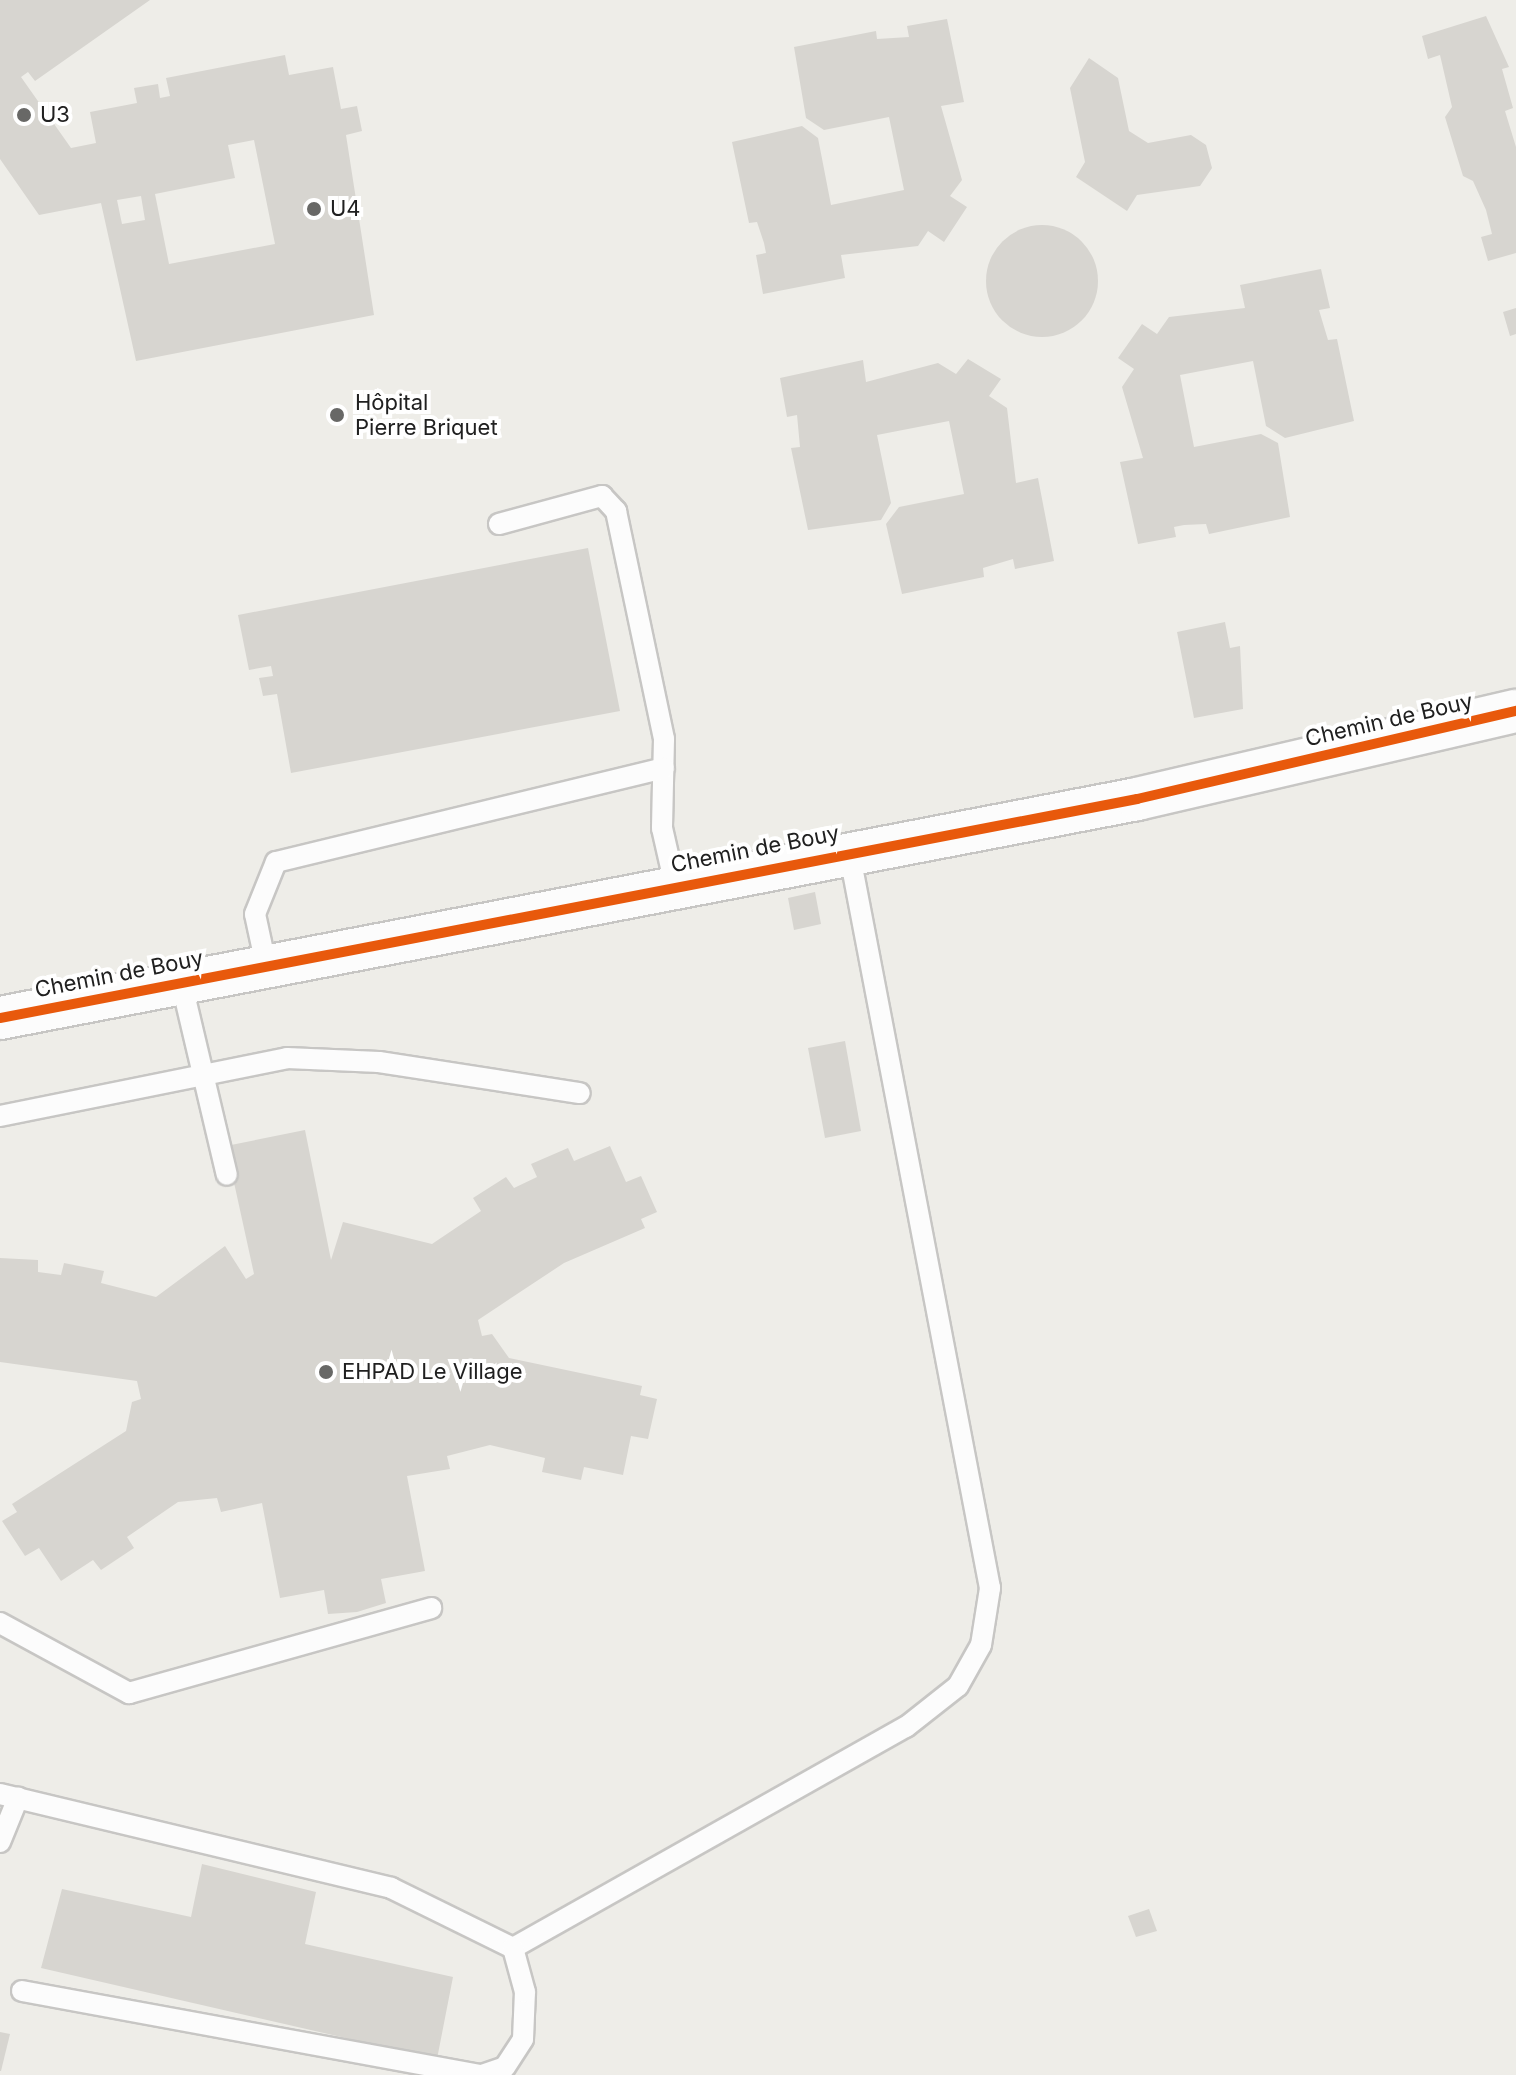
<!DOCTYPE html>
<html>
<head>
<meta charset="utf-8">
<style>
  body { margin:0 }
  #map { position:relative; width:1516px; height:2075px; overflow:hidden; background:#eeede8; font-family:Inter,sans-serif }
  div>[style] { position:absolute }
  .building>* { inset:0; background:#d7d5d0 }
  .round { border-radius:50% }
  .roads { filter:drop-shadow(2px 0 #c7c6c4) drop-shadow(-2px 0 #c7c6c4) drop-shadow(0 2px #c7c6c4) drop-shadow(0 -2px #c7c6c4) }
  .lane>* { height:20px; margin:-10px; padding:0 10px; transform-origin:10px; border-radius:10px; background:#fcfcfc }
  .street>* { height:42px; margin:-21px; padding:0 21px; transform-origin:21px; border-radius:21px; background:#fcfcfc }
  .cycleway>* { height:10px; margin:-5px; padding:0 5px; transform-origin:5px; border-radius:5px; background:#e8590c }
  .dots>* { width:22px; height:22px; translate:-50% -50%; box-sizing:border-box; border:4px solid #fff; border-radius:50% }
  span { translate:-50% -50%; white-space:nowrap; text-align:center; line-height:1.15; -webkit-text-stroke:8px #fff; paint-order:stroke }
  .poi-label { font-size:22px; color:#202020 }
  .left { translate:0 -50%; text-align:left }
  .street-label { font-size:22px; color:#202020 }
</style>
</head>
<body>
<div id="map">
  <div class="building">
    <div style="clip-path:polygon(evenodd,0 0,150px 0,35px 81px,28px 72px,21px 77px,71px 148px,96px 143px,90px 112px,137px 103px,134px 88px,158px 84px,160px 98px,170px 96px,166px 78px,285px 55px,289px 75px,333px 67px,341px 109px,357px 106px,362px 131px,346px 135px,374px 315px,136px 361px,101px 203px,39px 215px,0 159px,0 0,254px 140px,275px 244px,169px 264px,155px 194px,235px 178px,228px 145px,254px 140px,0 0,141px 196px,145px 220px,122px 224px,117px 200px,141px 196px)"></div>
    <div style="clip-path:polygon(1486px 16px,1509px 67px,1502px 69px,1513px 108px,1505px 111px,1516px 147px,1516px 253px,1488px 261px,1481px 237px,1492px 234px,1486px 210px,1473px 181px,1463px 176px,1445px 117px,1452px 107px,1440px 55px,1428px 59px,1422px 36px)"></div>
    <div style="clip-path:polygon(947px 19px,964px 102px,941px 106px,962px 180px,950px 196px,967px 207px,944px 242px,928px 231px,918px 246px,841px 255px,845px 278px,763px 294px,756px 255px,766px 253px,764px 243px,757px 222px,749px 223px,732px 142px,802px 126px,818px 138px,831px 205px,904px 190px,889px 117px,824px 130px,806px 118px,794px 47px,876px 31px,877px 39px,909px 37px,907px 26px)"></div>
    <div style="clip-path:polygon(1089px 58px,1118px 78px,1129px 131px,1148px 143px,1191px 135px,1206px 145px,1212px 168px,1200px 186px,1137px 195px,1127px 211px,1076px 177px,1085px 162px,1070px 88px)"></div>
    <div class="round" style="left:986px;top:225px;width:112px;height:112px"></div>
    <div style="clip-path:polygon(1321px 269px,1330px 308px,1319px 310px,1328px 340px,1337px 339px,1354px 421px,1285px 438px,1266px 426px,1253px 361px,1180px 375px,1194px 447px,1261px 434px,1278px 443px,1290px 517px,1209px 534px,1206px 524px,1184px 525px,1174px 527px,1176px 537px,1138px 544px,1120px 462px,1143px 458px,1122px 387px,1134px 369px,1118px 358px,1142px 324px,1157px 334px,1169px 317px,1245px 308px,1240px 285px)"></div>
    <div style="clip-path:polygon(1516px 308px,1516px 334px,1510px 336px,1503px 312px)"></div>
    <div style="clip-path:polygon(968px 359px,1001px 379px,989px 396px,1007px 408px,1016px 483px,1038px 478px,1054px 561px,1015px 569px,1013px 559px,983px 568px,984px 577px,902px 594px,886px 524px,899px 507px,964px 494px,949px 421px,877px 435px,891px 503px,881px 520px,808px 530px,791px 448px,800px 447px,797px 415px,787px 417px,780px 378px,863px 360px,866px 382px,938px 363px,956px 374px)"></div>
    <div style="clip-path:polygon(588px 548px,620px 711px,291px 773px,277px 694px,263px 696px,259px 678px,273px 676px,271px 666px,249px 670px,238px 615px)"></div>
    <div style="clip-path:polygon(1225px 622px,1230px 648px,1240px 646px,1243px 709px,1194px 718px,1177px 632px)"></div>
    <div style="clip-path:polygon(815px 892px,821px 924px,794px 930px,788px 898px)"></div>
    <div style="clip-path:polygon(845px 1041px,861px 1131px,825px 1138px,808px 1048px)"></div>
    <div style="clip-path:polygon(305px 1130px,331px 1260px,343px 1222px,432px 1244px,481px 1211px,473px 1198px,506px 1177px,514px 1188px,537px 1177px,531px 1164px,568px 1148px,574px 1161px,610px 1146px,626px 1182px,641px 1176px,657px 1212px,641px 1219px,645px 1228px,564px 1263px,478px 1320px,482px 1336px,492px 1334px,509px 1358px,642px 1386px,640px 1395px,657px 1399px,648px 1439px,631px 1436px,623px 1475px,584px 1467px,581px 1480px,542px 1472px,545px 1458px,490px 1445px,447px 1456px,450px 1469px,407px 1476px,425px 1571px,381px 1579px,386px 1603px,357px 1612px,328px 1614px,324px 1590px,280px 1598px,262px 1503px,221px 1512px,217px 1498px,178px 1502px,127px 1537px,134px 1548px,101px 1570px,93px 1560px,61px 1581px,39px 1548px,25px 1556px,2px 1521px,17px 1512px,12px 1504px,126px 1431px,132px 1402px,141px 1399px,137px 1381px,0 1362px,0 1258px,38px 1260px,38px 1272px,61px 1275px,64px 1263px,104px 1271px,101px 1283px,156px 1297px,225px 1246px,246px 1279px,254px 1274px,226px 1146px)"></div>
    <div style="clip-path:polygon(202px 1864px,316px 1892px,305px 1944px,453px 1977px,437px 2059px,41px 1968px,62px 1889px,191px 1917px)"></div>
    <div style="clip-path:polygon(1149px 1909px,1157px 1931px,1136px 1937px,1128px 1916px)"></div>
    <div style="clip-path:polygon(0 2032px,10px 2034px,1px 2071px,0 2071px)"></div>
  </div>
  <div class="roads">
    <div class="lane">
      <div style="left:499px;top:524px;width:107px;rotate:-15.2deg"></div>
      <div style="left:602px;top:496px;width:21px;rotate:47deg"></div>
      <div style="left:616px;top:511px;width:233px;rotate:78.1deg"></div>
      <div style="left:664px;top:739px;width:89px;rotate:91.3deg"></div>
      <div style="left:662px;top:828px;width:58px;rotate:77.2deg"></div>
      <div style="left:266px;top:965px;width:52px;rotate:-102.2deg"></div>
      <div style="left:255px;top:914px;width:56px;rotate:-68deg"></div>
      <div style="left:276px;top:862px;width:399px;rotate:-13.6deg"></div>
      <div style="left:181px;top:981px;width:199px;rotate:76.7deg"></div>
      <div style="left:0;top:1116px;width:293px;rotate:-11.4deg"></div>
      <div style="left:287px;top:1058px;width:92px;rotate:2.5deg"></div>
      <div style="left:379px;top:1062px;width:203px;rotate:8.8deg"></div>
      <div style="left:0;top:1623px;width:147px;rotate:28.5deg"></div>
      <div style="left:129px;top:1693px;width:314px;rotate:-15.7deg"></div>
      <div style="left:0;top:1794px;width:402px;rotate:13.5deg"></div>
      <div style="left:391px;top:1888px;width:136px;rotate:26.2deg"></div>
      <div style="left:513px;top:1948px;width:451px;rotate:-29.4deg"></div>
      <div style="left:906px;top:1727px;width:66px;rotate:-38.3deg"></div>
      <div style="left:958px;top:1686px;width:47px;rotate:-60.7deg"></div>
      <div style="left:981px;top:1645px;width:58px;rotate:-81deg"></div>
      <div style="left:990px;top:1588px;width:750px;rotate:-100.83deg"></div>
      <div style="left:0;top:1842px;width:48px;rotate:-67.8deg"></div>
      <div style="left:22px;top:1991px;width:466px;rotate:10.4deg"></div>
      <div style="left:482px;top:2075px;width:24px;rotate:-19deg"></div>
      <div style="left:505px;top:2067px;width:33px;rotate:-57deg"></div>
      <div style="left:523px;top:2039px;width:47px;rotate:-87.6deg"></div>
      <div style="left:525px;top:1992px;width:46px;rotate:-105.3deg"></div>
    </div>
    <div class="street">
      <div style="left:0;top:1018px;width:1158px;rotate:-10.9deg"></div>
      <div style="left:1137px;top:799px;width:389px;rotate:-13.1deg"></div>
    </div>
  </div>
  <div class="cycleway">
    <div style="left:0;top:1018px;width:1158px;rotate:-10.9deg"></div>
    <div style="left:1137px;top:799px;width:389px;rotate:-13.1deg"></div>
  </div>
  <div class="dots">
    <div style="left:24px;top:115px;background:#686866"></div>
    <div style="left:314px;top:209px;background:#686866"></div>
    <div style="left:337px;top:415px;background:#686866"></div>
    <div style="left:326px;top:1372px;background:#686866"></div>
  </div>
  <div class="poi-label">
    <span class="left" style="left:40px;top:115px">U3</span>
    <span class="left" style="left:330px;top:209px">U4</span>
    <span class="left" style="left:355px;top:415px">Hôpital<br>Pierre Briquet</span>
    <span class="left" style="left:342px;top:1372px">EHPAD Le Village</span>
  </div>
  <div class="street-label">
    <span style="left:1389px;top:720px;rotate:-13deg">Chemin de Bouy</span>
    <span style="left:755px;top:849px;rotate:-11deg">Chemin de Bouy</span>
    <span style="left:119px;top:974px;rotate:-11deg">Chemin de Bouy</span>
  </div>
</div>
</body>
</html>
